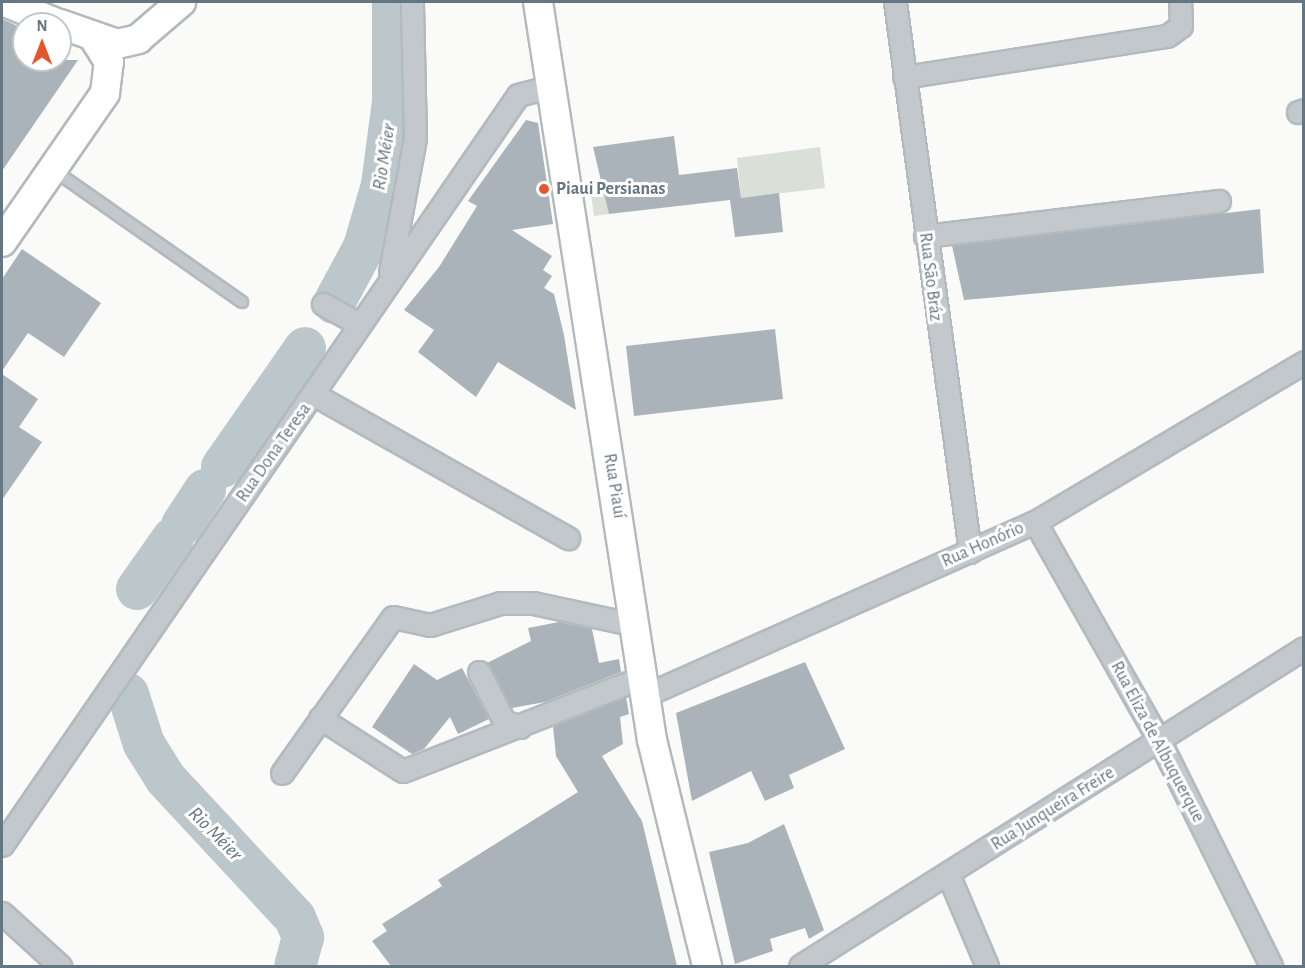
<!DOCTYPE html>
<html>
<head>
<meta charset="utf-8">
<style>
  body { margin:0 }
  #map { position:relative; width:1305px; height:968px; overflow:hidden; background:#fafaf8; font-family:"Alegreya Sans",sans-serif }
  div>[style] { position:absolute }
  .green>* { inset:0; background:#dadfd7 }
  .river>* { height:42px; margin:-21px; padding:0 21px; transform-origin:21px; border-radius:21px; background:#bbc7cb }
  .building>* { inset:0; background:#aab3b9 }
  .roads { filter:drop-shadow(2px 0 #b3babf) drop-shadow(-2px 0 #b3babf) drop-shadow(0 2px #b3babf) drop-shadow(0 -2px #b3babf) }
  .lane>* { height:10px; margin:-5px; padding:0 5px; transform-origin:5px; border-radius:5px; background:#c3c8cc }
  .street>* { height:21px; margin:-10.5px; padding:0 10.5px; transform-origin:10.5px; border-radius:10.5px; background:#c3c8cc }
  .secondary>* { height:28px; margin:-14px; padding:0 14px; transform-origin:14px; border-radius:14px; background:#fff }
  .dots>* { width:16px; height:16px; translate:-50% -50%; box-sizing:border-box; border:3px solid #fff; border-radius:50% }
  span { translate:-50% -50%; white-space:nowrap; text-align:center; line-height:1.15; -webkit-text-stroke:6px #fff; paint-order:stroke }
  .poi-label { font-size:18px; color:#657683; font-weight:700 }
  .left { translate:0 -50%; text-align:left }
  .street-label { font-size:18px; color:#657683 }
  .water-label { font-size:20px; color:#60757c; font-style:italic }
  .frame { position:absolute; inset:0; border:3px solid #657683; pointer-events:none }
  .north { position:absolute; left:12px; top:12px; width:60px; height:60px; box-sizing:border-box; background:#fff; border:2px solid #c1c8cd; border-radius:50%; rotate:0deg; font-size:16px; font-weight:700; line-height:24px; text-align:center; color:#657683 }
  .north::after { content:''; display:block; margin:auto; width:21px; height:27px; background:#e4572e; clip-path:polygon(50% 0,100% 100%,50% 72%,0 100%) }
</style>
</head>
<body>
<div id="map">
  <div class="green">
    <div style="clip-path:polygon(820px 147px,825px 188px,741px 198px,737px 158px)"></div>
    <div style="clip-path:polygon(605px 184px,609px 214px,594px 216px,590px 186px)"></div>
  </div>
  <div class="river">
    <div style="left:334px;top:303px;width:64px;rotate:-61.8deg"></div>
    <div style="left:364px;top:247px;width:65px;rotate:-73.8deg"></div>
    <div style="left:382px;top:185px;width:84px;rotate:-82.5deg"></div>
    <div style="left:393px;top:102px;width:100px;rotate:-90deg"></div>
    <div style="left:222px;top:467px;width:145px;rotate:-55.1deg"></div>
    <div style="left:182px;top:525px;width:42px;rotate:-56.7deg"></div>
    <div style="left:137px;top:589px;width:62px;rotate:-54.8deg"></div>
    <div style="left:128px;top:694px;width:52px;rotate:72.3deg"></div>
    <div style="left:144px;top:744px;width:40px;rotate:58deg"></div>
    <div style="left:165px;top:778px;width:191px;rotate:47.1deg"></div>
    <div style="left:295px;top:918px;width:21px;rotate:67deg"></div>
    <div style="left:303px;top:937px;width:30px;rotate:105deg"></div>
  </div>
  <div class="building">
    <div style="clip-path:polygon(2px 19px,24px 29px,24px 60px,78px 60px,2px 171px)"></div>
    <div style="clip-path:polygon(526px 120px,538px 123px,553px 224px,512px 230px,552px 256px,543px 270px,552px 276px,544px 288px,554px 294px,564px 335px,576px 410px,498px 362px,476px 397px,418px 352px,434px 330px,404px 310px,439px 267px,477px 206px,468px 201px)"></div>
    <div style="clip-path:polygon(674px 136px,679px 175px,737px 168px,741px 198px,779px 193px,783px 232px,735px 237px,730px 200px,609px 214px,593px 147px)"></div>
    <div style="clip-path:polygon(1260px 209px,1264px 273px,964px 300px,952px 246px)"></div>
    <div style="clip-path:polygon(22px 249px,101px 303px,64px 357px,28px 333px,2px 371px,2px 279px)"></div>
    <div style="clip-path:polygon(775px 329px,783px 399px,634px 416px,626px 346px)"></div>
    <div style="clip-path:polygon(2px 374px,38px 399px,19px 427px,42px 442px,2px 500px)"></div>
    <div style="clip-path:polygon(559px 622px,592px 629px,599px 663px,619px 659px,621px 672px,545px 702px,512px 708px,487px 663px,531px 641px,528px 628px)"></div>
    <div style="clip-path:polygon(805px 662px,845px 749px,789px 775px,794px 788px,765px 801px,751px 771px,692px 801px,676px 713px)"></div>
    <div style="clip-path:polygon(414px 664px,437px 680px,462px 668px,489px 719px,458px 734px,450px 717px,424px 749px,412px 754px,372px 727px)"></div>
    <div style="clip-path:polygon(626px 697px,629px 714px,620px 717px,623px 744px,602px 756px,642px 821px,677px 966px,391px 966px,372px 941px,387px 931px,382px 924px,442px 886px,438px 880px,578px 792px,556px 756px,553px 726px)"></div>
    <div style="clip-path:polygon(784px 824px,824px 930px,809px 939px,805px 928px,770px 939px,773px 951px,735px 964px,709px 852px,748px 843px)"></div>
  </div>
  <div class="roads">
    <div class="lane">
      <div style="left:52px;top:169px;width:232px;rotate:35deg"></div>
    </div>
    <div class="street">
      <div style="left:895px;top:2px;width:555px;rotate:82.23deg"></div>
      <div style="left:904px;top:77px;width:266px;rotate:-8.9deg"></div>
      <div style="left:1167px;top:36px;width:17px;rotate:-36deg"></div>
      <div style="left:1181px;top:26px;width:24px;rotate:-92deg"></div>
      <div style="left:1298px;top:112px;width:6px;rotate:-18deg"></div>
      <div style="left:925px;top:236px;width:296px;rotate:-6.8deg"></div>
      <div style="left:390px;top:272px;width:136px;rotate:-79.4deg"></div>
      <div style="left:415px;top:138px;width:136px;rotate:-91.3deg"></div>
      <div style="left:323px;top:304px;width:41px;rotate:29.1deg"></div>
      <div style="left:315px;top:395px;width:291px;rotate:29.5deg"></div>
      <div style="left:1035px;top:522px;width:253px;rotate:60.4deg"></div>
      <div style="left:1160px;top:742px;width:250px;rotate:63.6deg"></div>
      <div style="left:479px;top:672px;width:55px;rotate:63deg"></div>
      <div style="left:504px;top:721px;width:17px;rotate:21deg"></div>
      <div style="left:646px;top:695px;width:426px;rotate:-24deg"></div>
      <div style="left:1035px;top:522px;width:313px;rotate:-30.7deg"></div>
      <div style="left:320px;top:718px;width:98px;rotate:32.6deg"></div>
      <div style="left:403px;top:771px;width:258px;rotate:-21.4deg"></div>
      <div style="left:282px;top:773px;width:191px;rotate:-54.6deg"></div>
      <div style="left:393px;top:617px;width:38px;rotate:12deg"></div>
      <div style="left:430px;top:625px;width:73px;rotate:-17.4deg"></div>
      <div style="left:500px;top:603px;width:33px"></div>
      <div style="left:533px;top:603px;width:105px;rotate:12.1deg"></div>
      <div style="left:2px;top:845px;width:910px;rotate:-55.47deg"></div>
      <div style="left:518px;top:95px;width:23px;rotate:-15deg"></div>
      <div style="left:540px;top:89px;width:19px;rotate:43deg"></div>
      <div style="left:948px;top:874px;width:100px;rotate:67deg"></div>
      <div style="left:2px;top:913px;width:79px;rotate:42.4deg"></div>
      <div style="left:800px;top:966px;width:596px;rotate:-32.25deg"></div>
    </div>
    <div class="secondary">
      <div style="left:5px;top:2px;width:58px;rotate:22.2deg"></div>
      <div style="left:538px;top:2px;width:747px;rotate:81.22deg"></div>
      <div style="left:652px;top:740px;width:233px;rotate:76.3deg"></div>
      <div style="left:60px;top:24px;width:60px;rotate:19.3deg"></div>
      <div style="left:117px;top:44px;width:22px;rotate:-13deg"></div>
      <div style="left:138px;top:39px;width:57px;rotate:-40.7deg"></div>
      <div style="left:2px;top:242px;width:181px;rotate:-55.3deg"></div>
      <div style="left:105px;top:93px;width:31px;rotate:-83deg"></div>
      <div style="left:109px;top:62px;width:28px;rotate:-122deg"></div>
    </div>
  </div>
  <div class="dots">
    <div style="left:544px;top:189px;background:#e4572e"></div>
  </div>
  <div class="poi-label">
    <span class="left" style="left:556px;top:189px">Piaui Persianas</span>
  </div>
  <div class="street-label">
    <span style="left:930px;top:277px;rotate:83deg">Rua São Bráz</span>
    <span style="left:274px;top:453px;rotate:-55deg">Rua Dona Teresa</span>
    <span style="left:614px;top:486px;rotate:81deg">Rua Piauí</span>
    <span style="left:983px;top:545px;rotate:-24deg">Rua Honório</span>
    <span style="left:1157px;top:742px;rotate:62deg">Rua Eliza de Albuquerque</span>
    <span style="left:1053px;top:809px;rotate:-32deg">Rua Junqueira Freire</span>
  </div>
  <div class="water-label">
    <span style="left:384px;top:157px;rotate:-81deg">Rio Méier</span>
    <span style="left:215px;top:834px;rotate:45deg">Rio Méier</span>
  </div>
  <div class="frame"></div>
  <div class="north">N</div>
</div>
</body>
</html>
